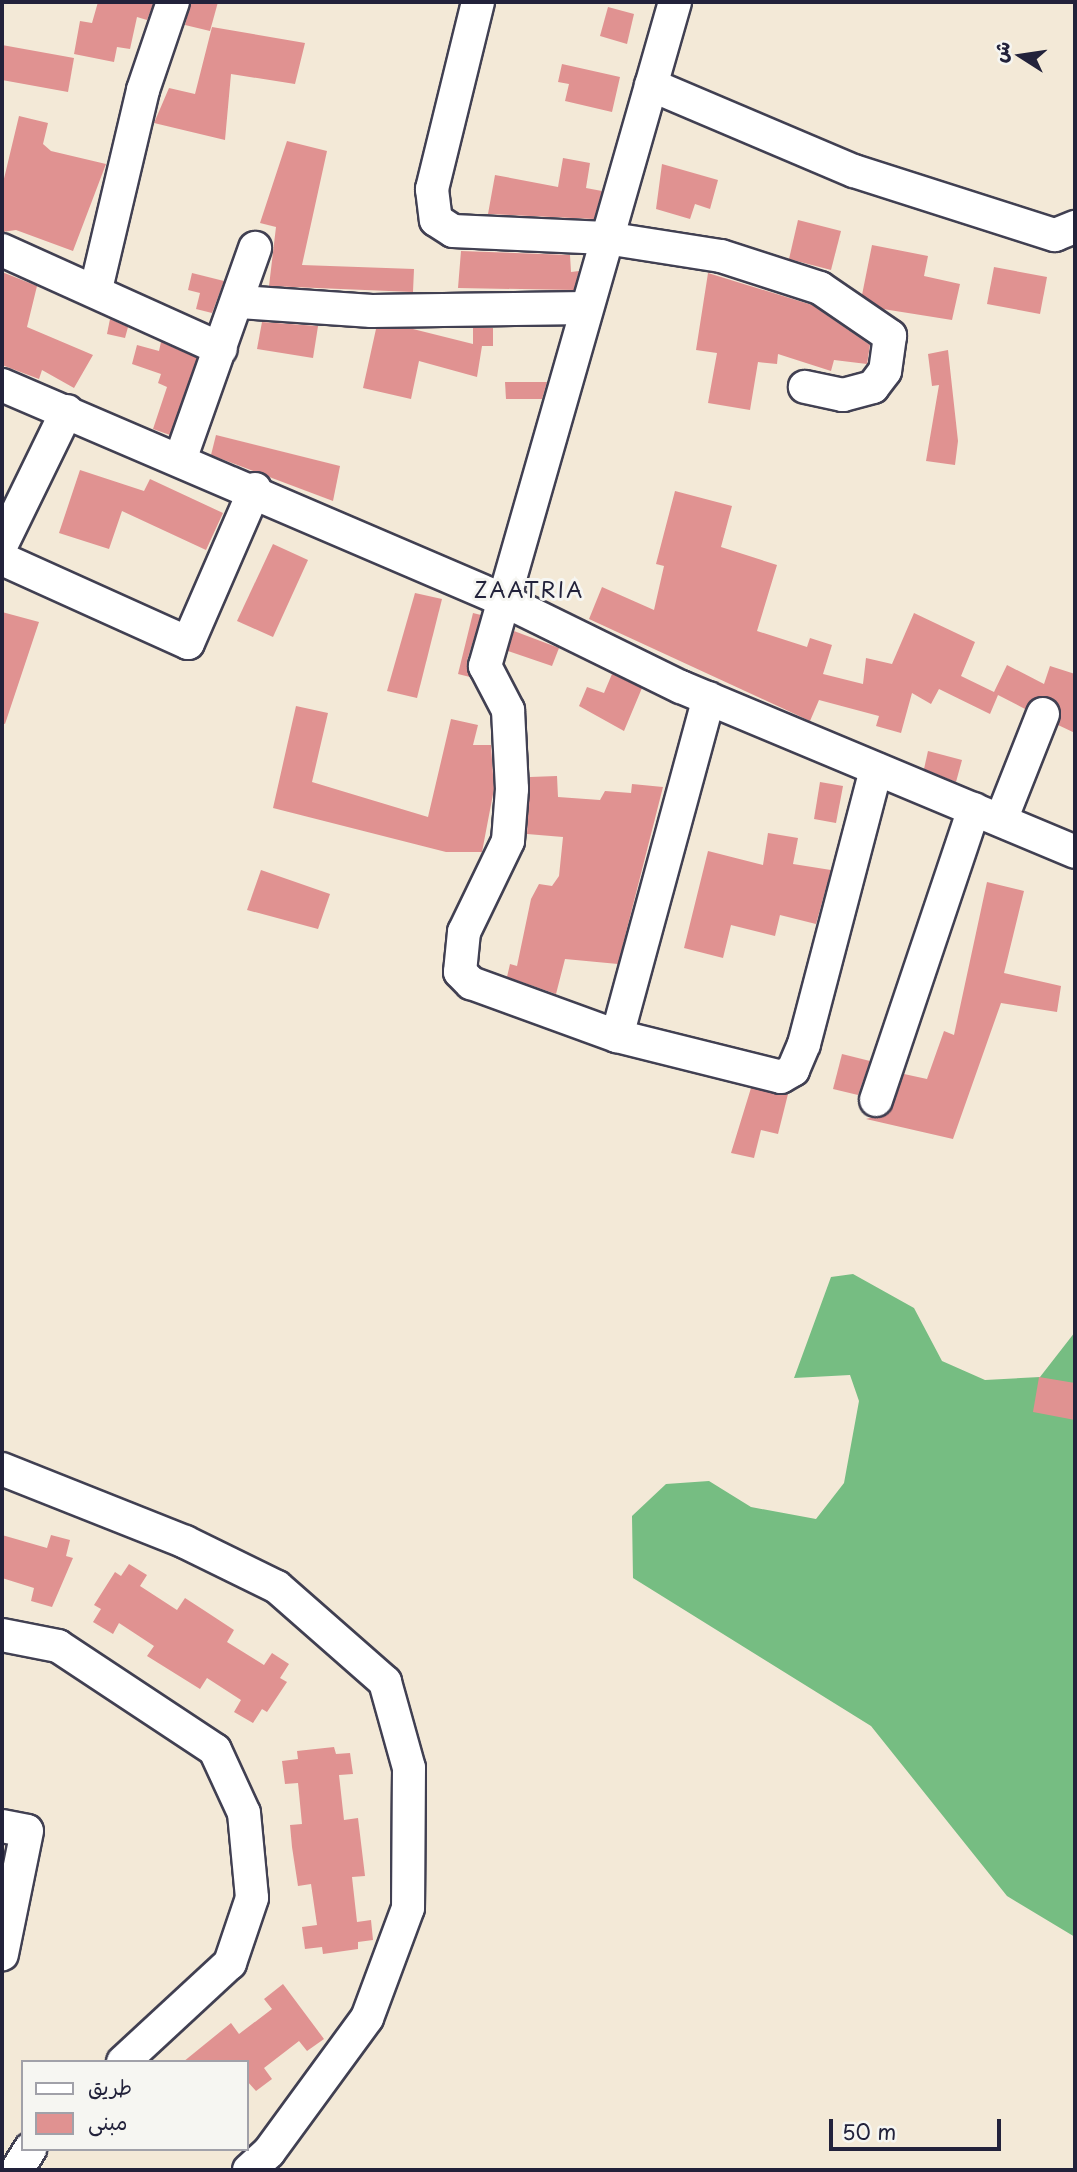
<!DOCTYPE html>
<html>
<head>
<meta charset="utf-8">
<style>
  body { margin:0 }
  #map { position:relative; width:1077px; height:2172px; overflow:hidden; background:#f3e9d7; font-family:"Playpen Sans","Playpen Sans Arabic",sans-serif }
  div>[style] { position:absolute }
  .forest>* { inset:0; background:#76bd82 }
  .building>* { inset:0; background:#e09291 }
  .roads { filter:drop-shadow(2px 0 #414052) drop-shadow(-2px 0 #414052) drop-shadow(0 2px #414052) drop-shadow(0 -2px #414052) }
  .minor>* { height:32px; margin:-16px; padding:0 16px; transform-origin:16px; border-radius:16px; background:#fff }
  span { translate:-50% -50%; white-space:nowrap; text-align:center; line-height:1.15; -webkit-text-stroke:6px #f6f6f2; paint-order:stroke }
  .quarter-label { font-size:21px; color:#22223b; letter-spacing:2px }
  .frame { position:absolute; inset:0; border:4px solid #22223b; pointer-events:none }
  .legend { position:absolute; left:21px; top:2060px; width:228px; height:91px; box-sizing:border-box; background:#f6f6f2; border:2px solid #a1a1a9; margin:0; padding:9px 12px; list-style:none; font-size:21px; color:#22223b }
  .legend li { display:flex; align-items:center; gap:14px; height:35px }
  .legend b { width:35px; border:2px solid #a1a1a9 }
  .north { position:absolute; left:986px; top:21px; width:70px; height:70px; -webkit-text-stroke:5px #f6f6f2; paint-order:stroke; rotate:282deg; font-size:19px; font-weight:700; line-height:28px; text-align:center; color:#22223b }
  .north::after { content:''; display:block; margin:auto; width:24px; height:32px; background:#22223b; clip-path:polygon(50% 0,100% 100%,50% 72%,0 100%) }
  .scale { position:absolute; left:829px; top:2119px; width:172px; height:32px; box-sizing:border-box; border:4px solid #22223b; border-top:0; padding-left:9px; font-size:21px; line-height:24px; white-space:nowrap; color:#22223b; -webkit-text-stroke:5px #f6f6f2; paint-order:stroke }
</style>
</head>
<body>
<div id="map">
  <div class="forest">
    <div style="clip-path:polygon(853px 1274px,914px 1308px,942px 1361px,985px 1380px,1040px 1377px,1075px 1332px,1075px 1937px,1007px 1896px,871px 1726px,633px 1578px,632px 1516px,666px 1484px,709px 1481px,751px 1507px,816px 1519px,844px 1483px,859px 1401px,850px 1375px,794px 1378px,831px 1277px)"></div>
  </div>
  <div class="building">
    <div style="clip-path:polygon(98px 2px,154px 2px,147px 20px,137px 17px,130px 49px,117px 47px,114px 62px,74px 54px,80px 21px,92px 23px)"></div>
    <div style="clip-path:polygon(191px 2px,218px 2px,210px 31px,185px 25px)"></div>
    <div style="clip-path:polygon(608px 7px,634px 14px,627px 44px,600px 36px)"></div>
    <div style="clip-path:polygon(212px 27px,305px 43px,295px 84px,231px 74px,225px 140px,154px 123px,169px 88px,195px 94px)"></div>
    <div style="clip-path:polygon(2px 45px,74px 58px,68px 92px,2px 80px)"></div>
    <div style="clip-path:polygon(562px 64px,620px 77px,612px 112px,565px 101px,569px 84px,558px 82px)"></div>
    <div style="clip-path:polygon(19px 116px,48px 123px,43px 144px,51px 151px,106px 164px,73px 251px,16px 230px,2px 232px,2px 187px)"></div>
    <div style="clip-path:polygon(287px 141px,327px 151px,302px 265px,414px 269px,413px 292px,269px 286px,276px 227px,260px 223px)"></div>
    <div style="clip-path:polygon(563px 158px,590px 163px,586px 188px,602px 191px,594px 219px,488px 214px,495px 175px,558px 187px)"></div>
    <div style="clip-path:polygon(662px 164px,718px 180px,710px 209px,695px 204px,690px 219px,656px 209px)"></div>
    <div style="clip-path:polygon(798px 220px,841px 231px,831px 270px,789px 259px)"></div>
    <div style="clip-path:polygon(872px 245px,928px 256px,924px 276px,960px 284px,952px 320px,883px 309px,862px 295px)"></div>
    <div style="clip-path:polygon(461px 251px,570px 255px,571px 272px,579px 271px,574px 290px,458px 288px)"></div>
    <div style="clip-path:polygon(994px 267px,1047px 277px,1040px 314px,987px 304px)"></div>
    <div style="clip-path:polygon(2px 272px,37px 286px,27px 327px,93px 355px,74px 388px,42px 370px,39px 379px,2px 365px)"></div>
    <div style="clip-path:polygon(192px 273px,224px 281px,212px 313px,196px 309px,200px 293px,188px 290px)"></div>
    <div style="clip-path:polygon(708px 273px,812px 305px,870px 345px,867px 364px,834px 360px,831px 371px,778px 354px,777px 364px,758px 362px,750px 410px,708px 403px,717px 353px,696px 350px)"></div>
    <div style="clip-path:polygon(110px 319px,128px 327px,125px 338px,107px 334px)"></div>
    <div style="clip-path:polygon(262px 322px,318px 326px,313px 358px,257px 349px)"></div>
    <div style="clip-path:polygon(473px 328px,493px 328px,493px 346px,482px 346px,477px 377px,419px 361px,411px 399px,363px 388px,376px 329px,413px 329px,473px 344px)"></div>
    <div style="clip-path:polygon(161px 342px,197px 358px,170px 435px,153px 429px,167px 387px,158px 383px,161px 374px,132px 364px,137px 345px,159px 351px)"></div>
    <div style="clip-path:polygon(948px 350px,958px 441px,955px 465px,926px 461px,939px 385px,932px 386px,928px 354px)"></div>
    <div style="clip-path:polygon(505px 382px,547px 382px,542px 399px,506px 399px)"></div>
    <div style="clip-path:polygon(216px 435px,340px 466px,333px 501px,211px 455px)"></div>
    <div style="clip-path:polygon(80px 470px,144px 491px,150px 479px,223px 513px,206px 550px,122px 511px,109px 549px,59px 533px)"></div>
    <div style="clip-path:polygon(675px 491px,732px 506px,721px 547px,777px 565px,757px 631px,807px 647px,810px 638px,832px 645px,823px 674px,863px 684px,866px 658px,892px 664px,914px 613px,975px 642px,961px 676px,994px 692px,1007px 665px,1044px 684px,1050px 666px,1075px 674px,1075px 733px,1058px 725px,1061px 711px,1049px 697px,1032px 699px,1025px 709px,998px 695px,990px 714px,939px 689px,931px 704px,912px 693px,901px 733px,876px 726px,879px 716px,819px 700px,810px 721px,589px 619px,602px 587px,654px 610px,664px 566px,656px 564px)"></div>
    <div style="clip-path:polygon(273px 544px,308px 560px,273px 637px,237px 621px)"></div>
    <div style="clip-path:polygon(415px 593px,442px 599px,417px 698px,387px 691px)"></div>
    <div style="clip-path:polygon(2px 612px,39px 622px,5px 724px,2px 723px)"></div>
    <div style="clip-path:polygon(473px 613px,481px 615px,467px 661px,470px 677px,458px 674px)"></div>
    <div style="clip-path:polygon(514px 631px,559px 648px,552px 666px,508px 651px)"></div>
    <div style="clip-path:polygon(612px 674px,642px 688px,624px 731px,579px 706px,587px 687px,604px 693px)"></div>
    <div style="clip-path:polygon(296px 706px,328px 713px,312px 782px,428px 817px,451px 719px,478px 725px,473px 745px,491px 745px,494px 789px,482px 852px,446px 852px,273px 808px)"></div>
    <div style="clip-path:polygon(928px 751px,962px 760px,956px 782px,924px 769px)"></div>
    <div style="clip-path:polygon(557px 776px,558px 797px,600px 800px,605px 791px,631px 793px,632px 784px,663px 787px,618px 964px,565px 959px,556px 994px,507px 977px,510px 964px,517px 966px,531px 899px,539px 884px,552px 886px,559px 876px,563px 837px,527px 834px,530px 777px)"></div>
    <div style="clip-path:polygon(820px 782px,843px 786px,836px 823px,814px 819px)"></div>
    <div style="clip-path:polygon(768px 833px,798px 838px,793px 864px,831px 870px,816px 924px,780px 915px,775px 936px,731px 925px,723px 958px,684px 948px,708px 851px,763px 865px)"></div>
    <div style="clip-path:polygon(261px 870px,330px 894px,318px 929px,247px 910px)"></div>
    <div style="clip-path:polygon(987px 882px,1024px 891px,1004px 973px,1061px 986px,1057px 1012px,1001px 1003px,953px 1139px,866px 1119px,889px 1113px,904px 1074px,927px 1079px,944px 1031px,954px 1035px)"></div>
    <div style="clip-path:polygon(842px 1054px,870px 1061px,858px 1095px,833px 1089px)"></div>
    <div style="clip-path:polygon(751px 1088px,788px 1094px,778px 1134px,761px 1130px,754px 1158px,731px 1153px)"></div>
    <div style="clip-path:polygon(1039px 1377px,1075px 1383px,1075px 1420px,1033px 1412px)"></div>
    <div style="clip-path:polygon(2px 1535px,47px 1548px,51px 1535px,70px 1540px,66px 1556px,73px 1558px,52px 1607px,31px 1601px,34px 1588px,2px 1578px)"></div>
    <div style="clip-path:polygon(129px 1564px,147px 1575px,140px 1586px,177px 1610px,185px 1598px,202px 1609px,234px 1630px,227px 1642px,264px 1665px,272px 1653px,289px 1664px,280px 1678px,287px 1682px,267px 1712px,262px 1709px,253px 1723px,234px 1712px,241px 1700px,207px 1678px,200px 1689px,147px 1656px,154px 1646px,119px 1623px,113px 1634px,93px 1622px,101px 1609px,94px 1605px,115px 1572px,121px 1576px)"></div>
    <div style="clip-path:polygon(334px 1747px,336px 1754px,350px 1753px,353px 1774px,339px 1775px,344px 1820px,358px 1818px,365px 1876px,352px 1877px,357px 1922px,371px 1920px,373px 1940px,358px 1942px,358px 1949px,323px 1954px,322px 1947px,305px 1949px,302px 1927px,317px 1925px,311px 1884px,298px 1886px,292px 1847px,290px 1825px,302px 1824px,298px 1783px,285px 1784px,282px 1761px,298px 1759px,297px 1751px)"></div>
    <div style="clip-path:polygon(283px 1984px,324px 2039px,307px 2051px,299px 2041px,264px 2068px,272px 2079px,256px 2091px,247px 2081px,247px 2062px,183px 2062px,231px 2023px,239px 2034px,272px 2009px,264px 1999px)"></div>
  </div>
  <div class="roads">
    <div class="minor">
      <div style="left:478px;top:2px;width:193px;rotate:103.8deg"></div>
      <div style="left:432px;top:189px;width:31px;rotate:83deg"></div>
      <div style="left:436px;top:220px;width:20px;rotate:33deg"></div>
      <div style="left:453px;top:231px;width:153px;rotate:2.6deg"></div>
      <div style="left:606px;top:238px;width:116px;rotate:8.9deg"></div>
      <div style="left:721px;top:256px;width:104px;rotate:17.9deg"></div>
      <div style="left:820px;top:288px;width:85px;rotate:34.4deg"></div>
      <div style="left:890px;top:336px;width:35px;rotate:98deg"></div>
      <div style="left:885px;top:371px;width:20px;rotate:127deg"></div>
      <div style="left:873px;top:387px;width:31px;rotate:165deg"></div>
      <div style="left:843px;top:395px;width:39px;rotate:-168deg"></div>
      <div style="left:675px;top:2px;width:691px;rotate:105.97deg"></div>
      <div style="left:485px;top:666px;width:50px;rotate:62.4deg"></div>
      <div style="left:508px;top:710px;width:79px;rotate:87.1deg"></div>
      <div style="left:512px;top:789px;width:52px;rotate:94.4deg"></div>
      <div style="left:508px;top:841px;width:101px;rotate:115.8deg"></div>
      <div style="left:464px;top:932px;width:40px;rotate:95.7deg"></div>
      <div style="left:460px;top:972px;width:16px;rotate:45deg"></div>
      <div style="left:471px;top:983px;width:155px;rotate:20deg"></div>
      <div style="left:617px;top:1036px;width:169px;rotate:14deg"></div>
      <div style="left:781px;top:1077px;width:14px;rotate:-30deg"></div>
      <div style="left:793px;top:1070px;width:28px;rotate:-67deg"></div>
      <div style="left:804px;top:1044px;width:284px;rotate:-75.3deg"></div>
      <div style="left:651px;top:85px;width:220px;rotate:23deg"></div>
      <div style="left:854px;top:171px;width:211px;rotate:17.7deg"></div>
      <div style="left:1055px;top:235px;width:22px;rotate:-22deg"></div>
      <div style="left:2px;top:250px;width:240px;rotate:24.3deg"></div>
      <div style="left:96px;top:289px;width:204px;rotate:-76.7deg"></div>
      <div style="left:143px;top:90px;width:93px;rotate:-71.2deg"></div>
      <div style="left:240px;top:302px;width:132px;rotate:3.9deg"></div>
      <div style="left:372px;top:311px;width:214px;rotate:-0.8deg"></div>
      <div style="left:2px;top:385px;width:543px;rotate:23.21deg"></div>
      <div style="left:501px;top:599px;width:200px;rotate:26.1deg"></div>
      <div style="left:681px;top:687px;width:427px;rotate:22.7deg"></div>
      <div style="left:180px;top:460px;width:225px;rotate:-70.5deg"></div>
      <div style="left:2px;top:544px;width:148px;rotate:-64deg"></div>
      <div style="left:2px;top:559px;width:204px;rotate:24.3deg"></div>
      <div style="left:188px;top:643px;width:168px;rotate:-66.5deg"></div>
      <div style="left:1001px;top:820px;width:114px;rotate:-68.4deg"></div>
      <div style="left:617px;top:1036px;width:350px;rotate:-74.8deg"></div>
      <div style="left:876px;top:1100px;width:307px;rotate:-71.4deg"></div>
      <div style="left:2px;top:1469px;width:197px;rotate:21.7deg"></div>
      <div style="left:185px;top:1542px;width:102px;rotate:26.1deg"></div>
      <div style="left:277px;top:1587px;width:144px;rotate:41.3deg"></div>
      <div style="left:385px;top:1682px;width:89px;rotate:74.4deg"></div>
      <div style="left:409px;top:1768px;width:140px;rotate:90.4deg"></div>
      <div style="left:408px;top:1908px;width:117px;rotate:110.4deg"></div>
      <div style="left:367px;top:2018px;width:166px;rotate:126.2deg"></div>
      <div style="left:269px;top:2152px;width:27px;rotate:138deg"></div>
      <div style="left:2px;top:1635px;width:57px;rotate:11.1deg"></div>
      <div style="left:58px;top:1646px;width:188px;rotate:33.5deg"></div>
      <div style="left:215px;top:1750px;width:69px;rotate:65.3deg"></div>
      <div style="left:244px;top:1813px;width:85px;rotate:84.6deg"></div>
      <div style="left:252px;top:1898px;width:69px;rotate:108.7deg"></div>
      <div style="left:230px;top:1963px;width:146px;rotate:137.2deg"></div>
      <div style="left:2px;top:1826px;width:25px;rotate:11deg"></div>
      <div style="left:27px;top:1831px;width:126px;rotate:101.5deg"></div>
      <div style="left:17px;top:2170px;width:25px;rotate:-58deg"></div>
    </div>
  </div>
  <div class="quarter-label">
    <span style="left:529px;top:589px">ZAATRIA</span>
  </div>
  <div class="frame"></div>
  <ul class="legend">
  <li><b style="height:9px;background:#fff"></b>طريق</li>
  <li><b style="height:19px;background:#e09291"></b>مبنى</li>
  </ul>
  <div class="north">ش</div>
  <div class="scale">50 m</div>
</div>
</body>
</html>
